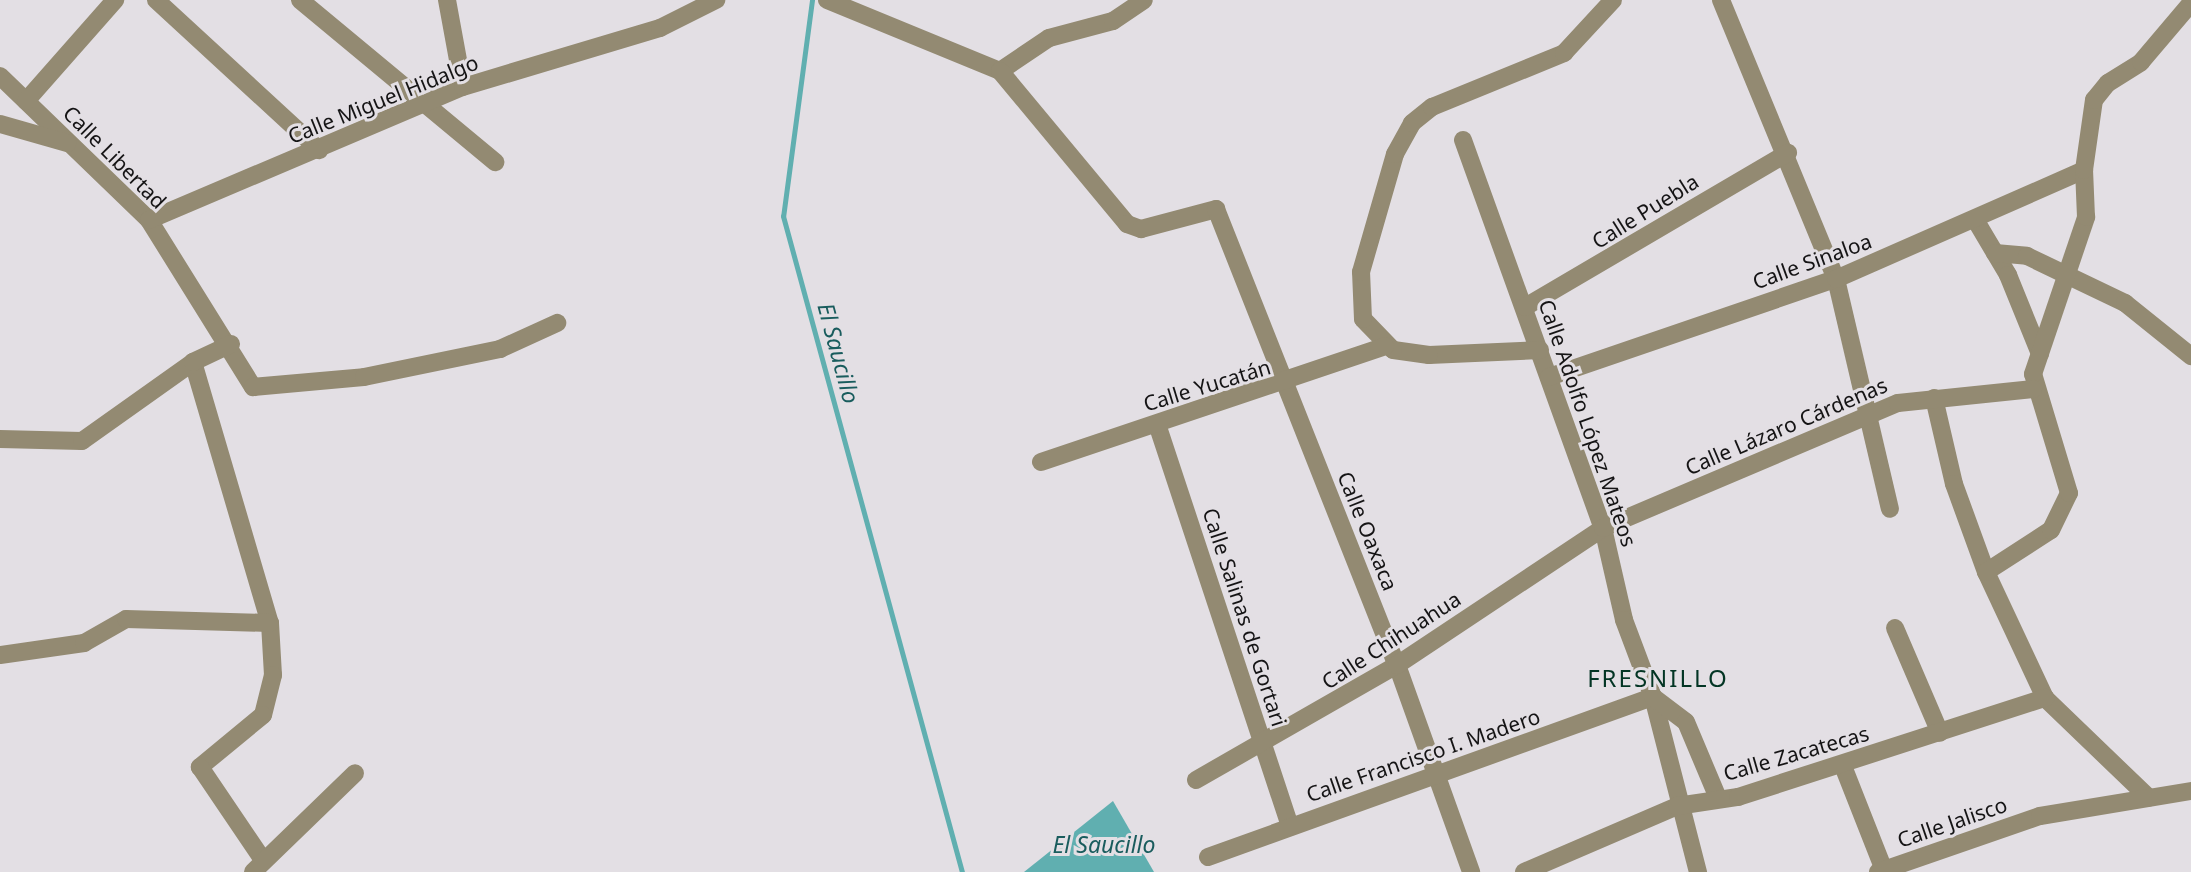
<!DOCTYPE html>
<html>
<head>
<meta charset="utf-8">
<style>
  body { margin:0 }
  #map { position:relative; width:2191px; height:872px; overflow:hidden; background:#e3dfe4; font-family:"Noto Sans",sans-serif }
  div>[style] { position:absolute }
  .water>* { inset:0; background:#60afb0 }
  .stream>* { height:5px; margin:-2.5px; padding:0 2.5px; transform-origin:2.5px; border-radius:2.5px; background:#60afb0 }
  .minor>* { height:18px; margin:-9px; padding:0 9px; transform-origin:9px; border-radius:9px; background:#938a72 }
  span { translate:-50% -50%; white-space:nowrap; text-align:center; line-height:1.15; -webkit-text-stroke:6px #e3dfe4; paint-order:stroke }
  .street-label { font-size:21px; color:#151415 }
  .water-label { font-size:23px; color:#195c5d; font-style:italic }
  .quarter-label { font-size:24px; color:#033524; letter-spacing:2px }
</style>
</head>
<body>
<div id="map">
  <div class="water">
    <div style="clip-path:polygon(1113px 801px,1154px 872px,1024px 872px)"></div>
  </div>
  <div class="stream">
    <div style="left:812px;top:0;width:218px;rotate:97.6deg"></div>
    <div style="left:783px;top:216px;width:680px;rotate:74.74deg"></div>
  </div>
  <div class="minor">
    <div style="left:156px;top:0;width:222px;rotate:42.6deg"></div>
    <div style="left:300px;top:0;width:254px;rotate:39.7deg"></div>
    <div style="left:447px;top:0;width:88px;rotate:79.6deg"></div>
    <div style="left:827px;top:0;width:187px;rotate:22.3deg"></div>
    <div style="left:1000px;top:71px;width:59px;rotate:-34deg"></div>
    <div style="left:1049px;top:38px;width:66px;rotate:-14.9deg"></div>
    <div style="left:1113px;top:21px;width:37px;rotate:-34deg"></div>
    <div style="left:1721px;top:0;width:302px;rotate:67.6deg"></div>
    <div style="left:1836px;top:279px;width:236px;rotate:76.8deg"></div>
    <div style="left:1000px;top:71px;width:199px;rotate:50.3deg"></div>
    <div style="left:1127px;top:224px;width:15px;rotate:20deg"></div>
    <div style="left:1141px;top:229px;width:78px;rotate:-14.9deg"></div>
    <div style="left:1216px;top:209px;width:491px;rotate:68.4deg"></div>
    <div style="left:1397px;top:665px;width:220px;rotate:70.3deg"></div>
    <div style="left:0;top:76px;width:207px;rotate:44deg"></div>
    <div style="left:149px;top:220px;width:197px;rotate:58.1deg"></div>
    <div style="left:253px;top:387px;width:111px;rotate:-5.1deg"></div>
    <div style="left:364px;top:377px;width:139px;rotate:-11.6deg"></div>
    <div style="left:500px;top:349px;width:63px;rotate:-24.5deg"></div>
    <div style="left:26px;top:101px;width:135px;rotate:-48.6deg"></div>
    <div style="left:0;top:124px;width:70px;rotate:15.8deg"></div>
    <div style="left:1463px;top:140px;width:412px;rotate:70.2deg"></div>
    <div style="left:1603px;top:528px;width:94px;rotate:77.1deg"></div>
    <div style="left:1624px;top:620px;width:82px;rotate:69.4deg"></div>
    <div style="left:1653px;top:697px;width:181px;rotate:75.6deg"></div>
    <div style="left:149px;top:220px;width:341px;rotate:-23deg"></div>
    <div style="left:463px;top:87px;width:206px;rotate:-16.7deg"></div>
    <div style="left:660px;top:28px;width:63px;rotate:-26.6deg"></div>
    <div style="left:1976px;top:221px;width:63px;rotate:59.3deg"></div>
    <div style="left:2008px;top:275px;width:85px;rotate:67.9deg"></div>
    <div style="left:1995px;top:253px;width:32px;rotate:5deg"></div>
    <div style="left:2027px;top:256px;width:109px;rotate:25.6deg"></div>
    <div style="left:2125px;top:303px;width:85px;rotate:38.8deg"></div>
    <div style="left:1525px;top:307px;width:305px;rotate:-30.4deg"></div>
    <div style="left:1540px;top:350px;width:111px;rotate:177.4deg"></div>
    <div style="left:1429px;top:355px;width:36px;rotate:-172deg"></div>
    <div style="left:1393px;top:350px;width:43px;rotate:-134.1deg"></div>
    <div style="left:1363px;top:319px;width:47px;rotate:-92.4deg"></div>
    <div style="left:1361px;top:272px;width:123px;rotate:-73.9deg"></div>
    <div style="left:1395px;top:154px;width:35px;rotate:-61deg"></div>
    <div style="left:1412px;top:123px;width:26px;rotate:-39deg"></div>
    <div style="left:1432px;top:107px;width:143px;rotate:-22.2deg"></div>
    <div style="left:1564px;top:53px;width:72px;rotate:-47.2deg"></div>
    <div style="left:193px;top:362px;width:272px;rotate:73.6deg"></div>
    <div style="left:270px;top:623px;width:52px;rotate:86.7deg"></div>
    <div style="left:273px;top:675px;width:41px;rotate:104deg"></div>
    <div style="left:263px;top:715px;width:82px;rotate:140.5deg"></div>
    <div style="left:200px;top:767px;width:112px;rotate:55.9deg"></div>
    <div style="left:1549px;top:377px;width:303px;rotate:-18.9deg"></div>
    <div style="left:1836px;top:279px;width:271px;rotate:-23.7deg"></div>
    <div style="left:1934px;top:398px;width:88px;rotate:76.9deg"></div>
    <div style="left:1954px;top:484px;width:94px;rotate:70deg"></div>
    <div style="left:1986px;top:572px;width:139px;rotate:64.9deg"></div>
    <div style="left:2045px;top:698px;width:144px;rotate:43.9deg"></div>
    <div style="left:1157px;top:424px;width:421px;rotate:71.7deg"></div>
    <div style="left:0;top:439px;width:82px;rotate:1.4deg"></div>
    <div style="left:82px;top:441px;width:136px;rotate:-35.4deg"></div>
    <div style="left:193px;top:362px;width:42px;rotate:-25.3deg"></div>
    <div style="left:1041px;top:462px;width:363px;rotate:-18.6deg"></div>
    <div style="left:1986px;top:572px;width:77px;rotate:-32.9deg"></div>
    <div style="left:2051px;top:530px;width:41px;rotate:-64.1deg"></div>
    <div style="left:2069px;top:493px;width:124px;rotate:-106.8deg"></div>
    <div style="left:2033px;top:374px;width:166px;rotate:-71.3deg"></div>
    <div style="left:2086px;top:217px;width:47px;rotate:-92.4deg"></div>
    <div style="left:2084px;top:170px;width:71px;rotate:-81.9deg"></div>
    <div style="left:2094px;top:100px;width:22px;rotate:-51deg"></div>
    <div style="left:2108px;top:83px;width:39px;rotate:-32deg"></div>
    <div style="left:2141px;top:62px;width:77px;rotate:-49.7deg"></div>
    <div style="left:1895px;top:628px;width:114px;rotate:66.8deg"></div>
    <div style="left:0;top:655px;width:85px;rotate:-8.1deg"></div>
    <div style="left:84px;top:643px;width:48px;rotate:-29.7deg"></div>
    <div style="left:126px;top:619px;width:144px;rotate:1.6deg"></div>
    <div style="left:1843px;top:766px;width:112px;rotate:68.5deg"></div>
    <div style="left:1196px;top:780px;width:232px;rotate:-29.8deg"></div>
    <div style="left:1397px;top:665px;width:247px;rotate:-33.6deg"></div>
    <div style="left:1603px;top:528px;width:320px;rotate:-23deg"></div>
    <div style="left:1898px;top:403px;width:136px;rotate:-5.9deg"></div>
    <div style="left:1208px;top:857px;width:473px;rotate:-19.8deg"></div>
    <div style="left:1653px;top:697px;width:41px;rotate:37.1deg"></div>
    <div style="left:1686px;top:722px;width:82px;rotate:67.2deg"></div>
    <div style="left:253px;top:872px;width:142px;rotate:-44.1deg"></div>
    <div style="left:1524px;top:872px;width:167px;rotate:-23.3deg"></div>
    <div style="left:1677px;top:806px;width:62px;rotate:-8.4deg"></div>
    <div style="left:1738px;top:797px;width:323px;rotate:-17.9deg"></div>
    <div style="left:1878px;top:872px;width:171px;rotate:-19.1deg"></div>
    <div style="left:2040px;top:816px;width:153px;rotate:-9.4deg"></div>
  </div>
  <div class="street-label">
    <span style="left:383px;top:99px;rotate:-22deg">Calle Miguel Hidalgo</span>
    <span style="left:115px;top:157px;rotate:45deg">Calle Libertad</span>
    <span style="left:1645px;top:211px;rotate:-32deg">Calle Puebla</span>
    <span style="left:1812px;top:261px;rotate:-20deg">Calle Sinaloa</span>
    <span style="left:1207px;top:385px;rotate:-17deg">Calle Yucatán</span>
    <span style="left:1588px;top:423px;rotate:71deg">Calle Adolfo López Mateos</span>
    <span style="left:1786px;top:426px;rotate:-23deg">Calle Lázaro Cárdenas</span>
    <span style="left:1368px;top:531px;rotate:68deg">Calle Oaxaca</span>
    <span style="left:1245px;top:617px;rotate:72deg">Calle Salinas de Gortari</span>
    <span style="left:1391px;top:640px;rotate:-33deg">Calle Chihuahua</span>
    <span style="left:1796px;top:753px;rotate:-16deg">Calle Zacatecas</span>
    <span style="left:1423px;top:755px;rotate:-19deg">Calle Francisco I. Madero</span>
    <span style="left:1952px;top:822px;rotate:-19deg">Calle Jalisco</span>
  </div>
  <div class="water-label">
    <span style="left:839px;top:353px;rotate:75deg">El Saucillo</span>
    <span style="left:1104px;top:844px">El Saucillo</span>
  </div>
  <div class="quarter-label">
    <span style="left:1658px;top:678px">FRESNILLO</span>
  </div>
</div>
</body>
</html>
